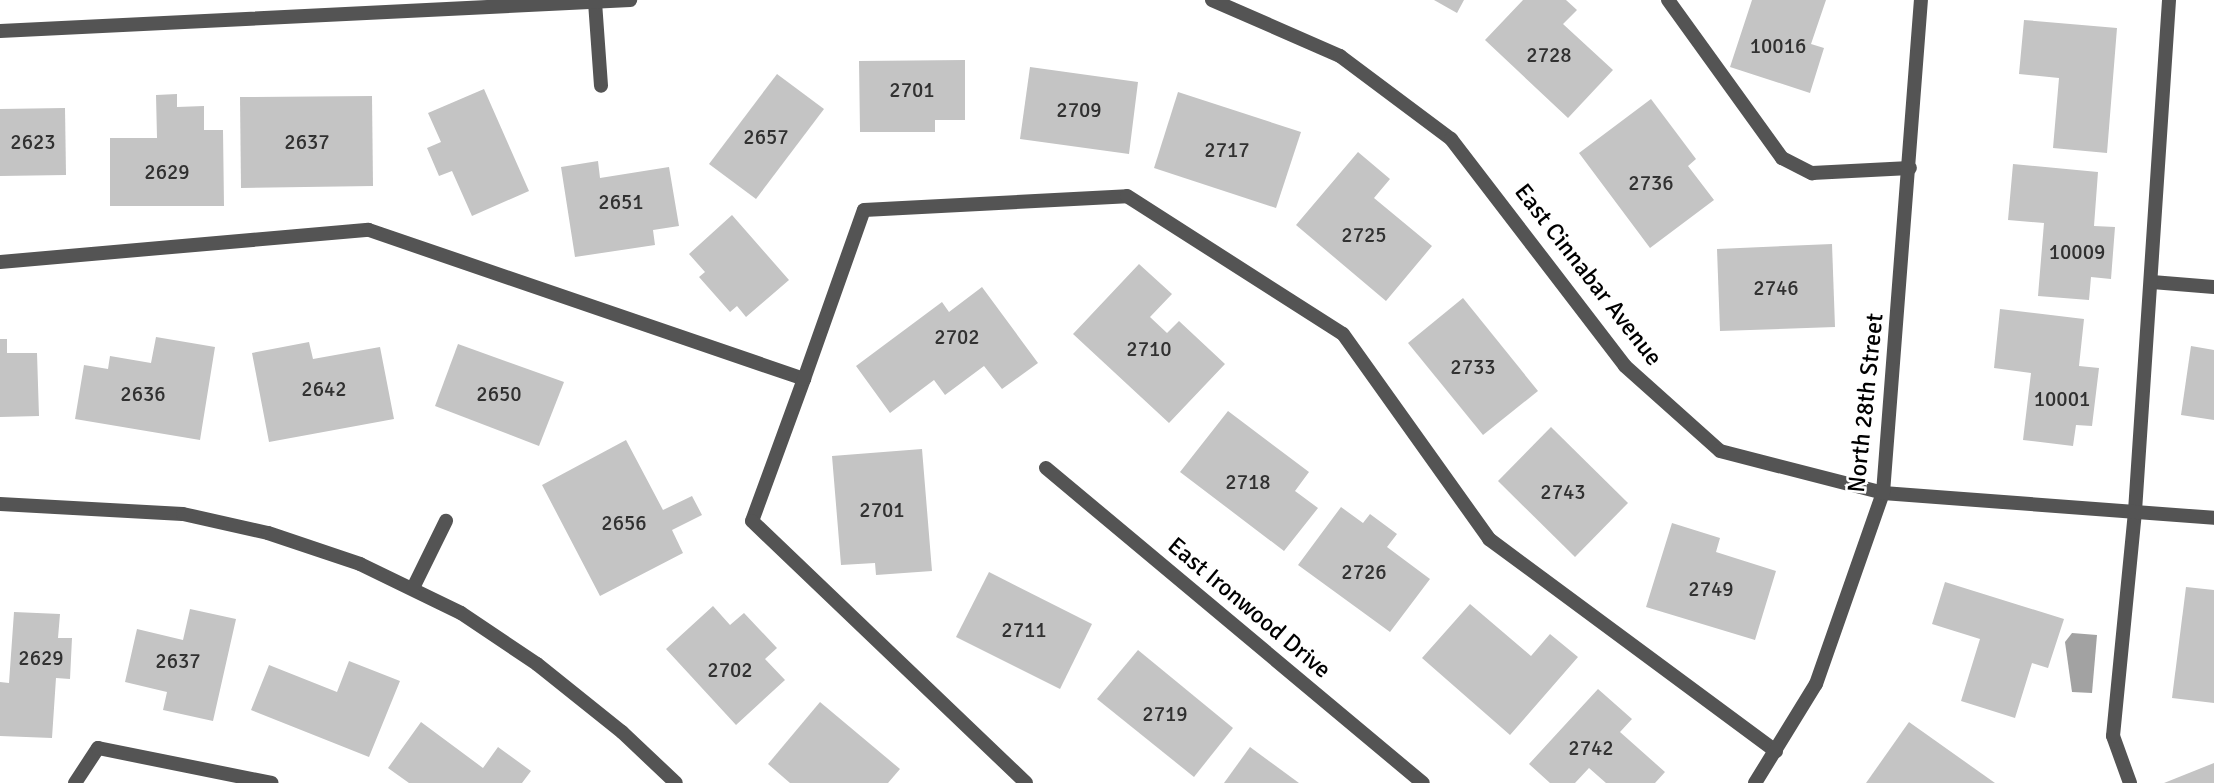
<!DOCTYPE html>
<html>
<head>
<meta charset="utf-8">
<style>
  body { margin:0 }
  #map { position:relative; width:2214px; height:783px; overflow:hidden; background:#fff; font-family:Signika,sans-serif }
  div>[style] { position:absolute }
  .water>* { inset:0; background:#a2a2a2 }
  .building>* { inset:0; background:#c4c4c4 }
  .service>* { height:14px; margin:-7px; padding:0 7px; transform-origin:7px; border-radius:7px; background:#545454 }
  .minor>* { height:14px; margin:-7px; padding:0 7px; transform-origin:7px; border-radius:7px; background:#545454 }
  span { translate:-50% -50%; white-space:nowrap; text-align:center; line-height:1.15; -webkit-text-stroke:5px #fff; paint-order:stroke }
  .number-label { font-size:21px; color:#313131 }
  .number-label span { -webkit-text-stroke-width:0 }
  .street-label { font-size:24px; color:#000 }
</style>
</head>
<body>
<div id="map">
  <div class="water">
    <div style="clip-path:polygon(2072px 633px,2097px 635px,2092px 693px,2072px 692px,2065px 642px)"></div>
  </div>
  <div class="building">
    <div style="clip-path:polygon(1434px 0,1464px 0,1457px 13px)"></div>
    <div style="clip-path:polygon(1523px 0,1566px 0,1577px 10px,1563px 24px,1613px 70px,1568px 118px,1485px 40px)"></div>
    <div style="clip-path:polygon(1752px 0,1826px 0,1811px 44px,1824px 48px,1810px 93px,1730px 67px)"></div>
    <div style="clip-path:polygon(2024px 20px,2117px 28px,2107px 153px,2053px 148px,2059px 78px,2019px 74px)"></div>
    <div style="clip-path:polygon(965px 60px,965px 120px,935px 120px,935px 132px,860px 132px,859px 61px)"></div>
    <div style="clip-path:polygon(1030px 67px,1138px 82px,1129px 154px,1020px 139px)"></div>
    <div style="clip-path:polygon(777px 74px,824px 109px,756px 199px,709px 164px)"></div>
    <div style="clip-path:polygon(484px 89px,529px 191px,472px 216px,452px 171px,439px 176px,427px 148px,441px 142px,428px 113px)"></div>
    <div style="clip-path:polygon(1178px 92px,1301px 132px,1276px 208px,1154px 168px)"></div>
    <div style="clip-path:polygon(177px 94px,177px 107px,204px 106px,204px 130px,223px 130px,224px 206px,110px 206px,110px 138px,157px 138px,156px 95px)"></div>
    <div style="clip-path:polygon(372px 96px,373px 186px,241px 188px,240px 97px)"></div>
    <div style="clip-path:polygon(1651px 99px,1696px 159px,1688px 166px,1714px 200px,1650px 248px,1579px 153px)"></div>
    <div style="clip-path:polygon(65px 108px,66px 175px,0 176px,0 109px)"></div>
    <div style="clip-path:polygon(1358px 152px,1390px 179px,1374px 198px,1432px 246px,1386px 301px,1296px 225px)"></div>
    <div style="clip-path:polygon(598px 161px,600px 178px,669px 167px,679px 226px,653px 230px,655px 245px,575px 257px,561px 167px)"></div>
    <div style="clip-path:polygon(2013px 164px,2098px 172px,2094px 226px,2115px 227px,2111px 279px,2091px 277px,2089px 300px,2038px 296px,2044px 223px,2008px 220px)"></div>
    <div style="clip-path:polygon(732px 215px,789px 280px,746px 317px,737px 306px,730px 312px,699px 277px,705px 272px,689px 254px)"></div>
    <div style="clip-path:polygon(1832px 244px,1835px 327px,1720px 331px,1717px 249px)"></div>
    <div style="clip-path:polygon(1139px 264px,1172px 294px,1150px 317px,1167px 333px,1179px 321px,1225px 364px,1169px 423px,1073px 334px)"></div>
    <div style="clip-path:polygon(982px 287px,1038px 363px,1002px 389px,984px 366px,945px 395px,934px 380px,890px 413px,856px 366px,942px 302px,949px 312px)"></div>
    <div style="clip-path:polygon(1463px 298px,1538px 391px,1483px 435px,1408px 343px)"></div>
    <div style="clip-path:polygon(2000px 309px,2084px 319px,2079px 366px,2099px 368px,2092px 426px,2076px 425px,2073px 446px,2023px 440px,2031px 373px,1994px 368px)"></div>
    <div style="clip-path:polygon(156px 337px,215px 347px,200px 440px,75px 419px,84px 365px,108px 369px,110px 356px,151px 363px)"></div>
    <div style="clip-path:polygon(0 339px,7px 339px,7px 353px,37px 353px,39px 416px,0 417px)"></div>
    <div style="clip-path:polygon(309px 342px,313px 359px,380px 347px,394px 419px,269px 442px,252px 353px)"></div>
    <div style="clip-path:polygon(458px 344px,564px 382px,539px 446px,435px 406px)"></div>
    <div style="clip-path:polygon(2191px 346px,2214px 350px,2214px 420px,2181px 415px)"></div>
    <div style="clip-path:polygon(1228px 411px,1309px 472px,1295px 491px,1318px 508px,1284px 551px,1180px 472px)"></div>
    <div style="clip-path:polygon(1551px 427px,1628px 503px,1575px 557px,1498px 481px)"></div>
    <div style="clip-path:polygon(626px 440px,663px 510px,692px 496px,702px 515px,672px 530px,683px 553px,600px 596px,542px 485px)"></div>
    <div style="clip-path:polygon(922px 449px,932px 571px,876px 575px,875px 563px,841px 565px,832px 456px)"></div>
    <div style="clip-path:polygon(1341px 507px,1363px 523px,1370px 514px,1397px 534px,1387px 547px,1430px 579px,1390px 632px,1298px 565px)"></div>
    <div style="clip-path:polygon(1672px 523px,1720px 538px,1716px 552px,1776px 571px,1755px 640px,1646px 607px)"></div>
    <div style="clip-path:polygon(989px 572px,1092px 624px,1060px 689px,956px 637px)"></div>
    <div style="clip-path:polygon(1945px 582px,2064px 619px,2048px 668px,2032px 663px,2015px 718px,1961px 701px,1980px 639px,1932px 624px)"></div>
    <div style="clip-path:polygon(2186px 587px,2214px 590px,2214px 703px,2172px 698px)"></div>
    <div style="clip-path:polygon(1470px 604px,1531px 656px,1550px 634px,1578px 657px,1510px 735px,1422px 658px)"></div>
    <div style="clip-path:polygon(713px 606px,730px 625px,744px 613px,777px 648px,765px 659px,785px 680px,736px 725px,666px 649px)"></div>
    <div style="clip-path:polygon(190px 609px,236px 619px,213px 721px,163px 710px,167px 692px,125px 682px,137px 629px,183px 640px)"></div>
    <div style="clip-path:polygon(14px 612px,60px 614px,58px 638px,72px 638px,70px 679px,56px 678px,52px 738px,0 736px,0 682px,9px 683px)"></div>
    <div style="clip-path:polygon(1138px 650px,1233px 728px,1194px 777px,1097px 699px)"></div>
    <div style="clip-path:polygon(349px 661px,400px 681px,369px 757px,251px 710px,269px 665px,337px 692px)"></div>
    <div style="clip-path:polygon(1598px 689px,1632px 719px,1620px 732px,1665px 772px,1655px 783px,1606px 783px,1589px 768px,1575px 783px,1550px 783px,1529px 764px)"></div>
    <div style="clip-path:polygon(820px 702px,900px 769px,888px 783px,790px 783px,768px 764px)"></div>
    <div style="clip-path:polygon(421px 722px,483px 768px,498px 747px,531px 771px,522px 783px,409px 783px,388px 768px)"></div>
    <div style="clip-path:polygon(1909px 722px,1995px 783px,1866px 783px)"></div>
    <div style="clip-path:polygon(1250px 747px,1299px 783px,1224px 783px)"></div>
    <div style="clip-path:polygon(2214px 763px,2214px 783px,2164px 783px)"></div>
  </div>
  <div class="service">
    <div style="left:1668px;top:0;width:195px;rotate:54.2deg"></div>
    <div style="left:1782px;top:158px;width:34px;rotate:27deg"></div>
    <div style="left:1812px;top:173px;width:98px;rotate:-2.9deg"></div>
    <div style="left:0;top:262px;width:370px;rotate:-5deg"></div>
    <div style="left:369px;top:230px;width:460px;rotate:18.9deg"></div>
    <div style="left:804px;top:379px;width:151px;rotate:110.1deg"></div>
    <div style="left:752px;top:521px;width:379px;rotate:43.7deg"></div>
    <div style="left:2152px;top:282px;width:62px;rotate:4.6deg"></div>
    <div style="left:804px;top:379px;width:179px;rotate:-70.5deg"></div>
    <div style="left:864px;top:210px;width:263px;rotate:-3deg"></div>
    <div style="left:1127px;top:196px;width:256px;rotate:32.6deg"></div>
    <div style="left:1343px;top:334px;width:252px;rotate:54.5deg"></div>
    <div style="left:1489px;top:539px;width:357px;rotate:36.5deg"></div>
    <div style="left:75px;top:783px;width:42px;rotate:-56.7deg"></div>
    <div style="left:98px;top:748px;width:177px;rotate:11.4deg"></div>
    <div style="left:2130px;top:783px;width:50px;rotate:-109.9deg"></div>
    <div style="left:2113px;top:736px;width:226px;rotate:-84.4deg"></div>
    <div style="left:2135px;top:511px;width:512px;rotate:-86.19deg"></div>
  </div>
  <div class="minor">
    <div style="left:1212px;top:0;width:140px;rotate:23.6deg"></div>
    <div style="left:1340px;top:56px;width:139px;rotate:36.8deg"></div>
    <div style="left:1451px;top:139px;width:286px;rotate:52.5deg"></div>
    <div style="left:1625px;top:366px;width:127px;rotate:41.8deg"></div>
    <div style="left:1720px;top:451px;width:168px;rotate:14.4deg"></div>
    <div style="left:1883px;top:493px;width:332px;rotate:4.3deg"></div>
    <div style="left:595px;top:2px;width:84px;rotate:85.9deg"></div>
    <div style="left:0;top:31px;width:631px;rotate:-2.82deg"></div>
    <div style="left:1046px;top:468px;width:491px;rotate:39.9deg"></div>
    <div style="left:0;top:504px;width:183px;rotate:3.1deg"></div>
    <div style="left:183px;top:514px;width:87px;rotate:12.6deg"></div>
    <div style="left:268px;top:533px;width:97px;rotate:18.6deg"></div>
    <div style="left:360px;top:564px;width:112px;rotate:25.9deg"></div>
    <div style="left:461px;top:613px;width:92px;rotate:33.9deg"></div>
    <div style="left:537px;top:664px;width:109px;rotate:38.7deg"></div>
    <div style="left:622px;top:732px;width:74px;rotate:43.4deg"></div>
    <div style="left:413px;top:588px;width:75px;rotate:-63.8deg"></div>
    <div style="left:1755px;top:783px;width:116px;rotate:-58.4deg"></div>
    <div style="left:1816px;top:684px;width:202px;rotate:-70.7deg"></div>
    <div style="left:1883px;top:493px;width:494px;rotate:-85.6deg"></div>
  </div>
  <div class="number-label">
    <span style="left:1778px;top:46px">10016</span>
    <span style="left:1549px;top:55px">2728</span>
    <span style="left:912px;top:90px">2701</span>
    <span style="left:1079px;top:110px">2709</span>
    <span style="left:766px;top:137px">2657</span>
    <span style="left:33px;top:142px">2623</span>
    <span style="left:307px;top:142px">2637</span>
    <span style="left:1227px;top:150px">2717</span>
    <span style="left:167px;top:172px">2629</span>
    <span style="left:1651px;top:183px">2736</span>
    <span style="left:621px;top:202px">2651</span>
    <span style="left:1364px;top:235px">2725</span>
    <span style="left:2077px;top:252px">10009</span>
    <span style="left:1776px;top:288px">2746</span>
    <span style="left:957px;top:337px">2702</span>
    <span style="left:1149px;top:349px">2710</span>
    <span style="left:1473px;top:367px">2733</span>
    <span style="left:324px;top:389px">2642</span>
    <span style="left:143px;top:394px">2636</span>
    <span style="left:499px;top:394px">2650</span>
    <span style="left:2062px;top:399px">10001</span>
    <span style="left:1248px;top:482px">2718</span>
    <span style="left:1563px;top:492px">2743</span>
    <span style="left:882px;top:510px">2701</span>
    <span style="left:624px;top:523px">2656</span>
    <span style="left:1364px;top:572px">2726</span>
    <span style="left:1711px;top:589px">2749</span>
    <span style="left:1024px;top:630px">2711</span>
    <span style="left:41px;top:658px">2629</span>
    <span style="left:178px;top:661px">2637</span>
    <span style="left:730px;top:670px">2702</span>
    <span style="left:1165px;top:714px">2719</span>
    <span style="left:1591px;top:748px">2742</span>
  </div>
  <div class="street-label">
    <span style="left:1588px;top:275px;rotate:52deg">East Cinnabar Avenue</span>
    <span style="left:1866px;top:403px;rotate:-84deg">North 28th Street</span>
    <span style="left:1249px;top:608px;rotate:40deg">East Ironwood Drive</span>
  </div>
</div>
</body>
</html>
